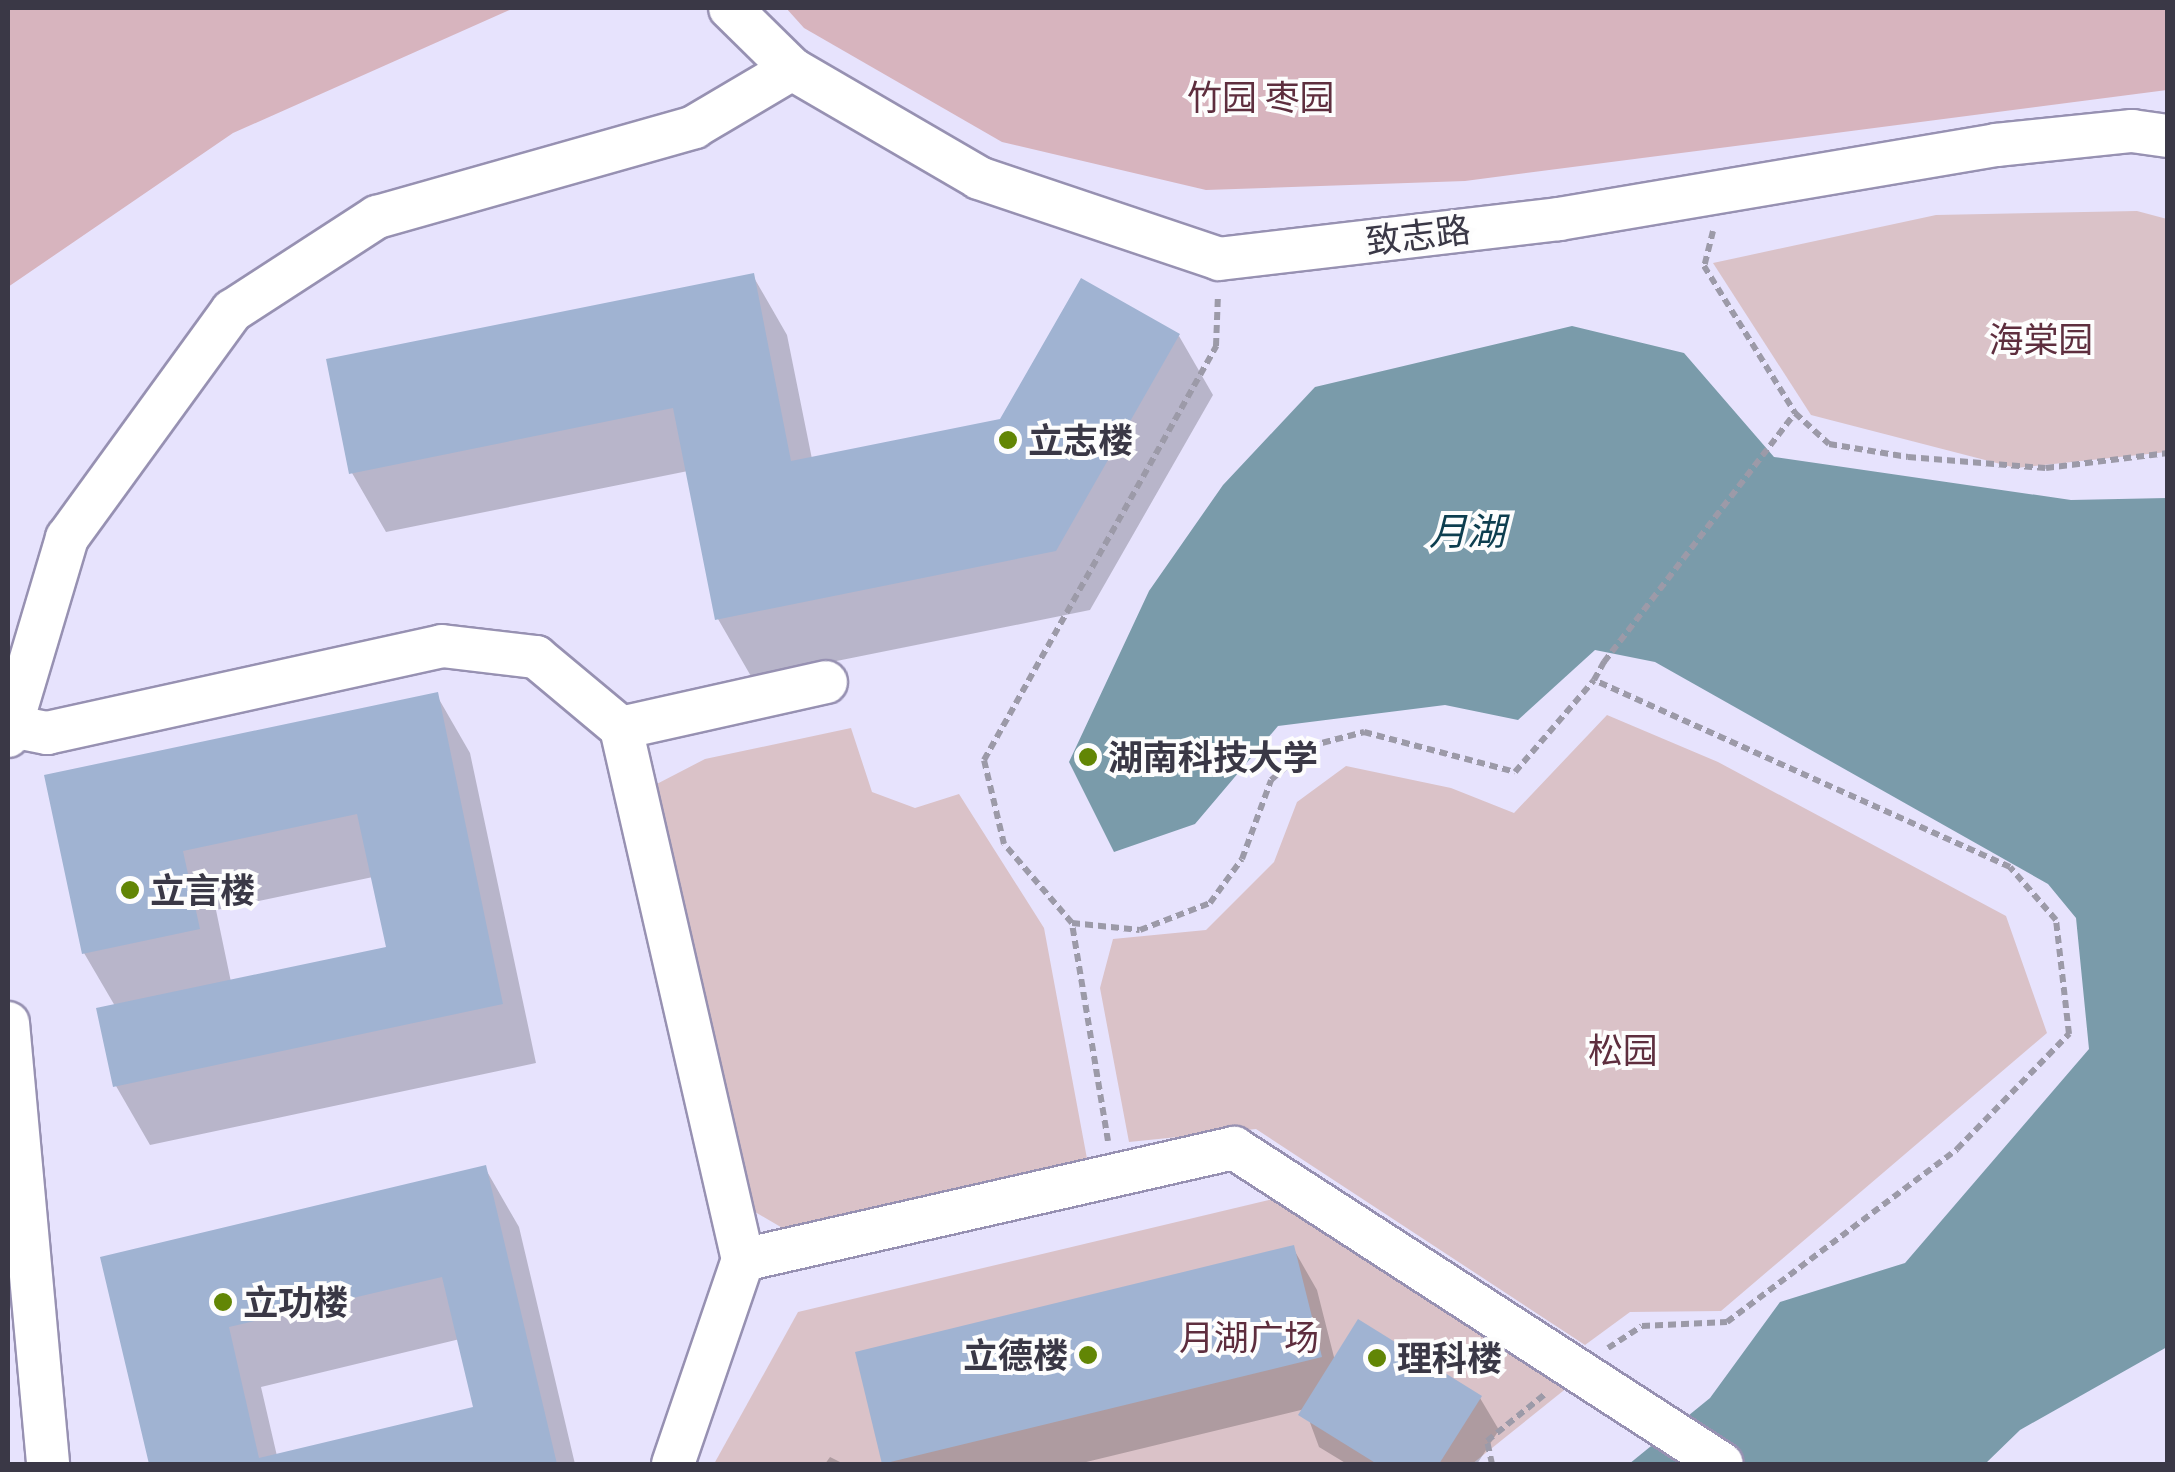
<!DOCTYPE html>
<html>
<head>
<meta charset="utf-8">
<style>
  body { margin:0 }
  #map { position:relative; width:2175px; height:1472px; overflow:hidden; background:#f0edfc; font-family:"PT Sans Narrow","Noto Sans SC",sans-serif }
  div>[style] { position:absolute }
  .built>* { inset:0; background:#e7e3fd }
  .green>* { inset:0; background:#dac2c8 }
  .forest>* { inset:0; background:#d7b4be }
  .water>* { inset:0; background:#7a9baa }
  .shadow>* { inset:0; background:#0003 }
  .building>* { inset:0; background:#a0b3d2 }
  .path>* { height:6px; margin-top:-3px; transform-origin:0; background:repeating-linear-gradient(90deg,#9c9aa8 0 8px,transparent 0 13px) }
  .roads { filter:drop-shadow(2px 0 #9791b2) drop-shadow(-2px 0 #9791b2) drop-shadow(0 2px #9791b2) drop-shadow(0 -2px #9791b2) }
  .minor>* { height:42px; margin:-21px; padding:0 21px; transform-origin:21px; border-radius:21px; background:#fff }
  .dots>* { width:28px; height:28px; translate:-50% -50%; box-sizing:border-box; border:5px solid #fdfdfd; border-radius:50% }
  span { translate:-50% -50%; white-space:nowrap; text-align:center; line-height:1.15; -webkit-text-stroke:8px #fdfdfd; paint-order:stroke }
  .park-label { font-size:35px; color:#5e2e3e }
  .street-label { font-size:35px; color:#3a3846 }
  .poi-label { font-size:35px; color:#3a3846; font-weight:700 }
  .left { translate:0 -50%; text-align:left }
  .right { translate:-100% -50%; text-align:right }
  .water-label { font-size:38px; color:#0d3e4f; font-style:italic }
  .frame { position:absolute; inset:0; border:10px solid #3a3846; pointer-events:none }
</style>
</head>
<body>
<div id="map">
  <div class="built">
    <div style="clip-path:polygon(8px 8px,2055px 8px,2167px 50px,2167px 1464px,8px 1464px)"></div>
  </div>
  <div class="green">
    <div style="clip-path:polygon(2137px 211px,2167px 219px,2167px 452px,2016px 468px,1811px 415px,1713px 263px,1936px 215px)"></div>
    <div style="clip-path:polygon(1607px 715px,1718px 762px,2006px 916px,2047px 1033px,1721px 1311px,1630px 1312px,1585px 1345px,1256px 1129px,1129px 1142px,1100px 988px,1113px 939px,1206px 930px,1274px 862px,1297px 802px,1346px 766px,1451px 788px,1514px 813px)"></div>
    <div style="clip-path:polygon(851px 728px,872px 792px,915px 808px,959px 794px,1044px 928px,1088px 1164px,791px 1233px,750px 1209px,651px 787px,705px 759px)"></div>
    <div style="clip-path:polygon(1273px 1199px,1568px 1387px,1472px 1464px,714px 1464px,798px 1312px)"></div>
  </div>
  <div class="forest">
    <div style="clip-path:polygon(8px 8px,514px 8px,233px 133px,8px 287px)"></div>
    <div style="clip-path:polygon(786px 8px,2167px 8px,2167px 90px,1465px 181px,1206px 190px,1002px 142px,804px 28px)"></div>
  </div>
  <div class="water">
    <div style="clip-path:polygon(1572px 326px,1684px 353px,1774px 457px,2071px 500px,2167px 498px,2167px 1347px,2020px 1430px,1985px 1464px,1629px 1464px,1710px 1398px,1780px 1302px,1905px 1263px,2089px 1049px,2076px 918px,2048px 884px,1655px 662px,1595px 650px,1518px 720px,1445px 705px,1278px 726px,1195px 824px,1114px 852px,1069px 762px,1149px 591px,1223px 485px,1315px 387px)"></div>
  </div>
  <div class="shadow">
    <div style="clip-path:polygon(753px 276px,787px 335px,812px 459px,1002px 421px,1179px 336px,1213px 395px,1090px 610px,752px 678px,718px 619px,688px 471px,386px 532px,352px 473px)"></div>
    <div style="clip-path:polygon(evenodd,436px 694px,470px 753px,536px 1063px,150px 1145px,116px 1086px,115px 1006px,84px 953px,47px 777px,436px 694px,373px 877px,388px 949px,231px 982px,216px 910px,373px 877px)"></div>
    <div style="clip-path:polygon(evenodd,485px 1168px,519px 1227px,575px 1464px,152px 1464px,103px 1258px,485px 1168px,460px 1339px,476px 1409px,277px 1456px,261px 1387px,460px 1339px)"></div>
    <div style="clip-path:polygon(1293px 1248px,1317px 1290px,1335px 1361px,1480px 1398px,1499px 1430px,1477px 1464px,1347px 1464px,1319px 1447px,1305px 1409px,1078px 1464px,885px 1464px,858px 1354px)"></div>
    <div style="clip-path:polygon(830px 1457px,844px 1464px,825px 1464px)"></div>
  </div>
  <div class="building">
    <div style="clip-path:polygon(754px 273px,791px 461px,1000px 419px,1081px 278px,1180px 334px,1056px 551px,715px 620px,673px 408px,349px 474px,326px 359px)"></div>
    <div style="clip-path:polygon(438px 692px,503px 1004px,113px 1087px,96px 1008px,386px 947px,357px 814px,183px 851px,200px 929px,82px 954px,44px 775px)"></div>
    <div style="clip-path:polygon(evenodd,486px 1165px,557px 1464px,149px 1464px,100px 1257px,486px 1165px,442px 1277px,473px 1407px,259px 1458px,229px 1327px,442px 1277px)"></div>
    <div style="clip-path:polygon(1294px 1245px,1322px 1357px,882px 1464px,855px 1352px)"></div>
    <div style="clip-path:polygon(1358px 1319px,1482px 1396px,1439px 1464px,1377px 1464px,1298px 1415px)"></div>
  </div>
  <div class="path">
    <div style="left:1713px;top:231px;width:36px;rotate:104deg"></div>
    <div style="left:1704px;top:266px;width:173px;rotate:58.2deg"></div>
    <div style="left:1072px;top:923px;width:68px;rotate:5.9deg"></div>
    <div style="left:1140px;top:930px;width:75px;rotate:-21.1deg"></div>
    <div style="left:1210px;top:903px;width:54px;rotate:-54deg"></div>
    <div style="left:1242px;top:859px;width:84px;rotate:-69.8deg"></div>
    <div style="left:1271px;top:780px;width:52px;rotate:-41.1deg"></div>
    <div style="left:1310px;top:746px;width:56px;rotate:-14.5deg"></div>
    <div style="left:1364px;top:732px;width:156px;rotate:14.8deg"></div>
    <div style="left:1515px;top:772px;width:121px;rotate:-49.3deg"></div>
    <div style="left:1108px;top:1141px;width:221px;rotate:-99.4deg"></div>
    <div style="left:1072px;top:923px;width:104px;rotate:-130.7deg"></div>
    <div style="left:1004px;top:844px;width:86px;rotate:-103.4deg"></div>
    <div style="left:984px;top:760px;width:475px;rotate:-60.7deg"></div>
    <div style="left:1216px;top:346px;width:51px;rotate:-87.8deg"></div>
    <div style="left:1608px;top:1348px;width:40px;rotate:-32.9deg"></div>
    <div style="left:1642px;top:1326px;width:85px;rotate:-2.7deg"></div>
    <div style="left:1727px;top:1322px;width:288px;rotate:-36.9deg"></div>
    <div style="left:1957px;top:1149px;width:161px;rotate:-45.8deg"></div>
    <div style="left:2069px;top:1034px;width:115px;rotate:-96.5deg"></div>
    <div style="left:2056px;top:920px;width:70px;rotate:-131deg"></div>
    <div style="left:2010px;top:867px;width:456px;rotate:-155.8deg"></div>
    <div style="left:1594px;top:680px;width:21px;rotate:-61deg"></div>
    <div style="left:1604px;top:662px;width:314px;rotate:-52.5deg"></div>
    <div style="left:1795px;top:413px;width:46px;rotate:42.4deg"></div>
    <div style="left:1829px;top:444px;width:80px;rotate:9.3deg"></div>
    <div style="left:1908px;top:457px;width:138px;rotate:4.6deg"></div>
    <div style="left:2046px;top:468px;width:123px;rotate:-7deg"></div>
    <div style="left:1492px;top:1464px;width:24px;rotate:-102deg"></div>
    <div style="left:1487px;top:1441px;width:75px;rotate:-39deg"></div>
  </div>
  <div class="roads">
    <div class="minor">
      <div style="left:730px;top:8px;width:87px;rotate:44.5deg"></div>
      <div style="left:792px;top:69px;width:216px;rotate:30.2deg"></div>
      <div style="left:979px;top:178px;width:253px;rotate:18.6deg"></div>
      <div style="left:1219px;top:259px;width:342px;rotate:-6.7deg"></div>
      <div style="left:1559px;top:219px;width:443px;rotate:-9.6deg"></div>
      <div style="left:1996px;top:145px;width:137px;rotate:-5.9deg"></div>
      <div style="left:2132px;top:131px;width:36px;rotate:8deg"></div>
      <div style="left:11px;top:726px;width:37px;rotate:11deg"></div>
      <div style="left:47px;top:733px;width:404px;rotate:-12.4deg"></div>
      <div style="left:442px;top:646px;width:95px;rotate:6.7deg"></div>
      <div style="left:536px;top:657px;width:111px;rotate:39.9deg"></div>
      <div style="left:621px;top:728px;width:546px;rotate:77.08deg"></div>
      <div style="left:621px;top:728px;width:210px;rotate:-12.6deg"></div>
      <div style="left:8px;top:736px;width:207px;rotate:-73.4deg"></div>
      <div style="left:67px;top:538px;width:281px;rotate:-54deg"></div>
      <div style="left:232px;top:311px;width:173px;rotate:-33deg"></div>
      <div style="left:377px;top:217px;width:330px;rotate:-15.8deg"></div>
      <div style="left:694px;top:127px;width:114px;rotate:-30.6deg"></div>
      <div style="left:8px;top:1023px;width:443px;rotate:84.8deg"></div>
      <div style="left:673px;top:1464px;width:216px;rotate:-71.1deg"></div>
      <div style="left:743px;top:1260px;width:504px;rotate:-12.85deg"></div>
      <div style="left:1234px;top:1148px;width:581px;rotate:32.92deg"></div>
    </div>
  </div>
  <div class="dots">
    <div style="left:1008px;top:440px;background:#628605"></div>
    <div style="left:1088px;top:757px;background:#628605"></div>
    <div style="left:130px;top:890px;background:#628605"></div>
    <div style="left:223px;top:1302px;background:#628605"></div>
    <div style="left:1088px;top:1355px;background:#628605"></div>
    <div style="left:1377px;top:1358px;background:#628605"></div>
  </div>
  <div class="park-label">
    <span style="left:1261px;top:97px">竹园 枣园</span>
    <span style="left:2041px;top:339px">海棠园</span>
    <span style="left:1623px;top:1050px">松园</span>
    <span style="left:1249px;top:1337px">月湖广场</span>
  </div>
  <div class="street-label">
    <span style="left:1418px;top:235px;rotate:-7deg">致志路</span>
  </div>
  <div class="poi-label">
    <span class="left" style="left:1028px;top:440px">立志楼</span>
    <span class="left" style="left:1108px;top:757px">湖南科技大学</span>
    <span class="left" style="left:150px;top:890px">立言楼</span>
    <span class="left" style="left:243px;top:1302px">立功楼</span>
    <span class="right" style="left:1068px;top:1355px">立德楼</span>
    <span class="left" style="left:1397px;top:1358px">理科楼</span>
  </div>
  <div class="water-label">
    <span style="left:1467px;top:531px">月湖</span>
  </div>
  <div class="frame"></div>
</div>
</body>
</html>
